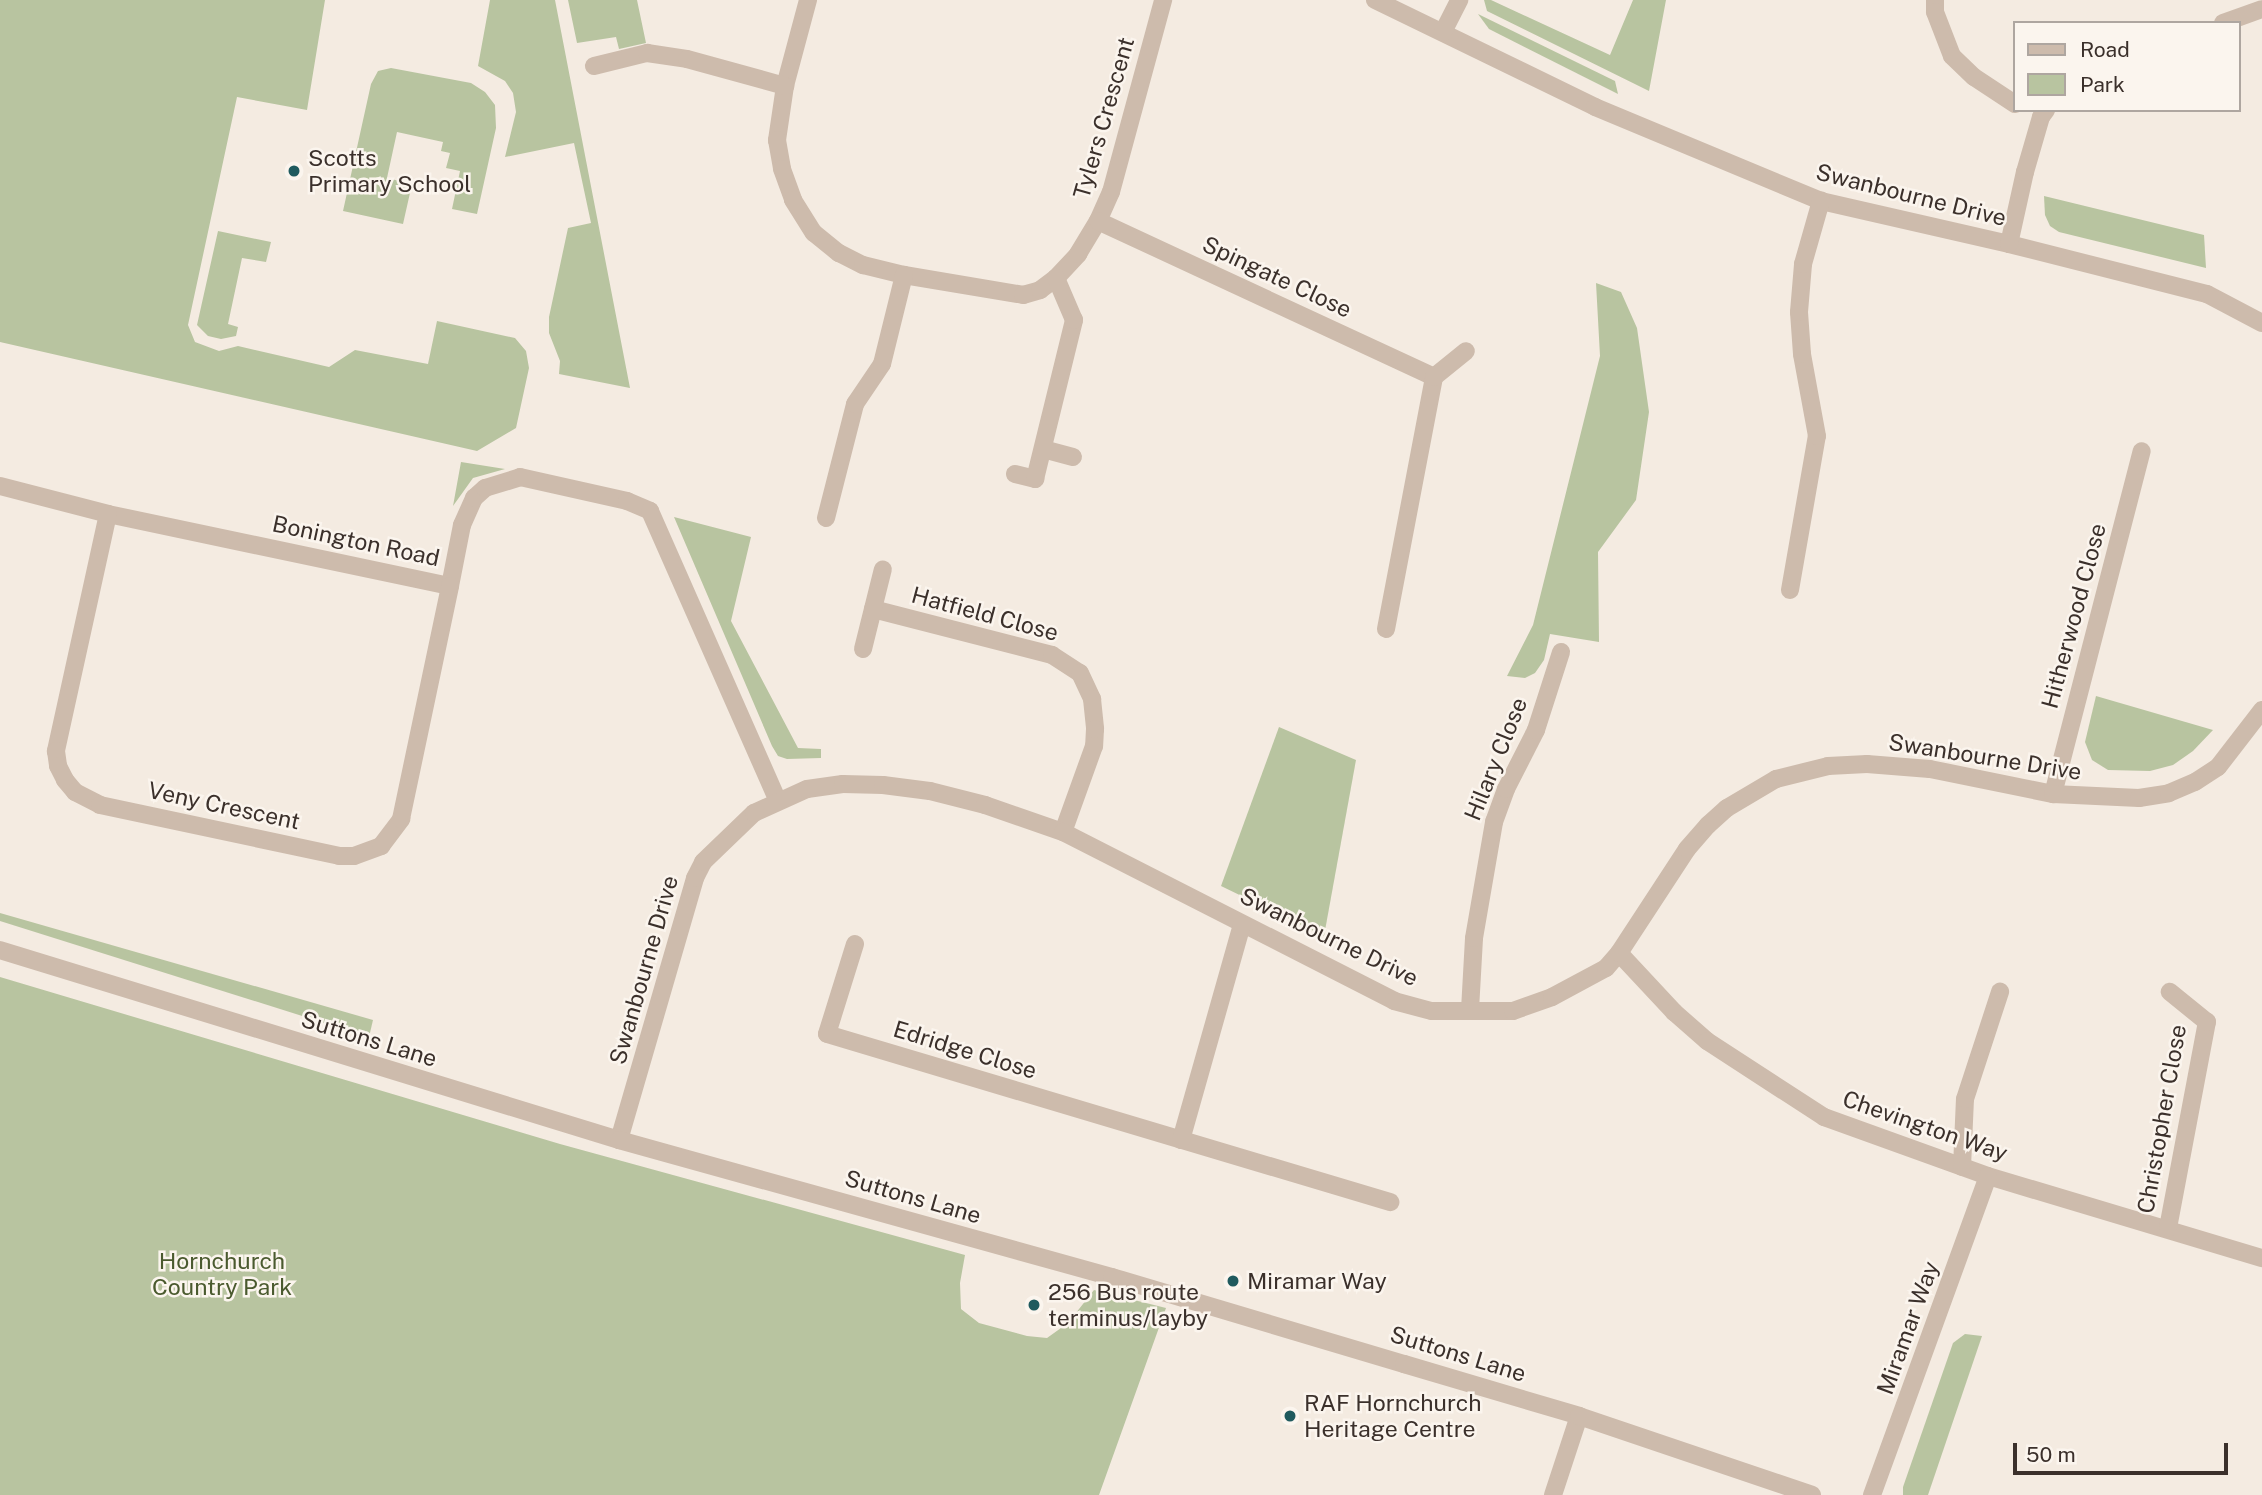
<!DOCTYPE html>
<html>
<head>
<meta charset="utf-8">
<style>
  body { margin:0 }
  #map { position:relative; width:2262px; height:1495px; overflow:hidden; background:#f4ebe1; font-family:"Public Sans",sans-serif }
  div>[style] { position:absolute }
  .green>* { inset:0; background:#b8c4a0 }
  .minor>* { height:18px; margin:-9px; padding:0 9px; transform-origin:9px; border-radius:9px; background:#cdbbac }
  .tertiary>* { height:18px; margin:-9px; padding:0 9px; transform-origin:9px; border-radius:9px; background:#cdbbac }
  .dots>* { width:19px; height:19px; translate:-50% -50%; box-sizing:border-box; border:4px solid #fbf5ee; border-radius:50% }
  span { translate:-50% -50%; white-space:nowrap; text-align:center; line-height:1.15; -webkit-text-stroke:5px #fbf5ee; paint-order:stroke }
  .street-label { font-size:23px; color:#3b302b }
  .poi-label { font-size:23px; color:#3b302b }
  .left { translate:0 -50%; text-align:left }
  .park-label { font-size:23px; color:#4a5a2e }
  .legend { position:absolute; left:2013px; top:21px; width:228px; height:91px; box-sizing:border-box; background:#fbf5ee; border:2px solid #aea6a0; margin:0; padding:9px 12px; list-style:none; font-size:21px; color:#3b302b }
  .legend li { display:flex; align-items:center; gap:14px; height:35px }
  .legend b { width:35px; border:2px solid #aea6a0 }
  .scale { position:absolute; left:2013px; top:1443px; width:215px; height:32px; box-sizing:border-box; border:4px solid #3b302b; border-top:0; padding-left:9px; font-size:21px; line-height:24px; white-space:nowrap; color:#3b302b; -webkit-text-stroke:5px #fbf5ee; paint-order:stroke }
</style>
</head>
<body>
<div id="map">
  <div class="green">
    <div style="clip-path:polygon(0 0,325px 0,307px 110px,237px 97px,188px 325px,195px 342px,219px 351px,238px 346px,329px 367px,355px 350px,428px 364px,437px 321px,515px 338px,526px 351px,529px 368px,516px 428px,477px 451px,0 342px)"></div>
    <div style="clip-path:polygon(490px 0,555px 0,630px 388px,559px 374px,560px 361px,549px 333px,549px 317px,568px 228px,591px 223px,574px 143px,505px 157px,516px 112px,513px 93px,505px 81px,478px 66px)"></div>
    <div style="clip-path:polygon(568px 0,637px 0,646px 43px,619px 49px,616px 37px,577px 43px)"></div>
    <div style="clip-path:polygon(1484px 0,1491px 0,1610px 55px,1633px 0,1666px 0,1649px 91px,1487px 11px)"></div>
    <div style="clip-path:polygon(1478px 14px,1615px 81px,1618px 94px,1489px 29px)"></div>
    <div style="clip-path:polygon(391px 68px,471px 83px,485px 92px,495px 105px,496px 128px,477px 214px,452px 209px,460px 171px,446px 168px,450px 153px,441px 151px,443px 142px,397px 132px,387px 178px,412px 184px,403px 224px,343px 211px,371px 84px,378px 71px)"></div>
    <div style="clip-path:polygon(2044px 196px,2204px 235px,2206px 268px,2059px 232px,2050px 226px,2045px 215px)"></div>
    <div style="clip-path:polygon(218px 231px,271px 242px,266px 262px,242px 258px,228px 324px,238px 327px,236px 336px,221px 339px,208px 336px,197px 325px)"></div>
    <div style="clip-path:polygon(1596px 283px,1621px 292px,1637px 328px,1649px 412px,1636px 500px,1598px 552px,1599px 642px,1550px 634px,1544px 660px,1535px 673px,1525px 678px,1507px 676px,1533px 625px,1600px 356px)"></div>
    <div style="clip-path:polygon(461px 462px,505px 469px,473px 478px,453px 506px)"></div>
    <div style="clip-path:polygon(674px 517px,751px 537px,731px 621px,798px 748px,821px 749px,821px 758px,787px 759px,778px 756px,772px 746px)"></div>
    <div style="clip-path:polygon(2096px 696px,2213px 730px,2193px 751px,2173px 765px,2150px 771px,2108px 770px,2092px 760px,2085px 742px)"></div>
    <div style="clip-path:polygon(1279px 727px,1356px 760px,1324px 936px,1221px 886px)"></div>
    <div style="clip-path:polygon(0 913px,373px 1020px,369px 1037px,0 921px)"></div>
    <div style="clip-path:polygon(0 977px,560px 1144px,965px 1255px,960px 1283px,961px 1309px,979px 1323px,1027px 1336px,1047px 1338px,1068px 1323px,1094px 1290px,1166px 1308px,1099px 1495px,0 1495px)"></div>
    <div style="clip-path:polygon(1965px 1334px,1982px 1336px,1928px 1495px,1903px 1495px,1903px 1487px,1953px 1343px)"></div>
  </div>
  <div class="minor">
    <div style="left:808px;top:0;width:89px;rotate:105deg"></div>
    <div style="left:785px;top:86px;width:55px;rotate:98.4deg"></div>
    <div style="left:777px;top:140px;width:29px;rotate:80deg"></div>
    <div style="left:782px;top:169px;width:33px;rotate:70deg"></div>
    <div style="left:793px;top:200px;width:39px;rotate:58deg"></div>
    <div style="left:814px;top:233px;width:32px;rotate:39deg"></div>
    <div style="left:839px;top:253px;width:27px;rotate:27deg"></div>
    <div style="left:863px;top:265px;width:42px;rotate:13.7deg"></div>
    <div style="left:904px;top:275px;width:121px;rotate:9.5deg"></div>
    <div style="left:1023px;top:295px;width:18px;rotate:-16deg"></div>
    <div style="left:1040px;top:290px;width:20px;rotate:-37deg"></div>
    <div style="left:1056px;top:278px;width:33px;rotate:-47deg"></div>
    <div style="left:1078px;top:254px;width:39px;rotate:-59deg"></div>
    <div style="left:1098px;top:221px;width:32px;rotate:-66deg"></div>
    <div style="left:1111px;top:192px;width:199px;rotate:-74.8deg"></div>
    <div style="left:1375px;top:0;width:245px;rotate:25.9deg"></div>
    <div style="left:1595px;top:107px;width:245px;rotate:22.6deg"></div>
    <div style="left:1821px;top:201px;width:193px;rotate:12.9deg"></div>
    <div style="left:2009px;top:244px;width:204px;rotate:14.2deg"></div>
    <div style="left:2207px;top:294px;width:62px;rotate:27.8deg"></div>
    <div style="left:1935px;top:0;width:12px;rotate:90deg"></div>
    <div style="left:1935px;top:12px;width:47px;rotate:68.9deg"></div>
    <div style="left:1952px;top:56px;width:30px;rotate:44deg"></div>
    <div style="left:1974px;top:77px;width:49px;rotate:33.4deg"></div>
    <div style="left:2223px;top:23px;width:41px;rotate:-19.7deg"></div>
    <div style="left:1443px;top:32px;width:36px;rotate:-63deg"></div>
    <div style="left:594px;top:66px;width:55px;rotate:-13.8deg"></div>
    <div style="left:647px;top:53px;width:40px;rotate:8.5deg"></div>
    <div style="left:687px;top:59px;width:102px;rotate:15.4deg"></div>
    <div style="left:1098px;top:221px;width:370px;rotate:24.9deg"></div>
    <div style="left:2009px;top:244px;width:74px;rotate:-77.5deg"></div>
    <div style="left:2025px;top:172px;width:57px;rotate:-73.8deg"></div>
    <div style="left:2041px;top:117px;width:9px;rotate:-54deg"></div>
    <div style="left:1043px;top:449px;width:31px;rotate:15deg"></div>
    <div style="left:1015px;top:474px;width:21px;rotate:14deg"></div>
    <div style="left:1035px;top:479px;width:164px;rotate:-76.2deg"></div>
    <div style="left:1074px;top:320px;width:46px;rotate:-113.2deg"></div>
    <div style="left:0;top:486px;width:112px;rotate:14.5deg"></div>
    <div style="left:108px;top:514px;width:349px;rotate:11.9deg"></div>
    <div style="left:450px;top:586px;width:62px;rotate:-78.9deg"></div>
    <div style="left:462px;top:525px;width:30px;rotate:-66deg"></div>
    <div style="left:474px;top:498px;width:15px;rotate:-42deg"></div>
    <div style="left:485px;top:488px;width:37px;rotate:-17deg"></div>
    <div style="left:520px;top:477px;width:110px;rotate:12.6deg"></div>
    <div style="left:627px;top:501px;width:25px;rotate:23deg"></div>
    <div style="left:650px;top:511px;width:317px;rotate:66.2deg"></div>
    <div style="left:108px;top:514px;width:243px;rotate:102.4deg"></div>
    <div style="left:56px;top:751px;width:15px;rotate:82deg"></div>
    <div style="left:58px;top:766px;width:16px;rotate:63deg"></div>
    <div style="left:65px;top:780px;width:16px;rotate:50deg"></div>
    <div style="left:75px;top:792px;width:28px;rotate:27deg"></div>
    <div style="left:100px;top:805px;width:244px;rotate:12deg"></div>
    <div style="left:339px;top:856px;width:15px"></div>
    <div style="left:354px;top:856px;width:29px;rotate:-20deg"></div>
    <div style="left:381px;top:846px;width:34px;rotate:-53deg"></div>
    <div style="left:401px;top:819px;width:238px;rotate:-78.1deg"></div>
    <div style="left:826px;top:518px;width:118px;rotate:-75.7deg"></div>
    <div style="left:855px;top:404px;width:48px;rotate:-56deg"></div>
    <div style="left:882px;top:364px;width:92px;rotate:-76.1deg"></div>
    <div style="left:1790px;top:590px;width:156px;rotate:-80.1deg"></div>
    <div style="left:1817px;top:436px;width:83px;rotate:-100.4deg"></div>
    <div style="left:1802px;top:354px;width:42px;rotate:-94.1deg"></div>
    <div style="left:1799px;top:312px;width:48px;rotate:-85.2deg"></div>
    <div style="left:1803px;top:264px;width:66px;rotate:-74.1deg"></div>
    <div style="left:873px;top:609px;width:185px;rotate:14.4deg"></div>
    <div style="left:1052px;top:655px;width:33px;rotate:33deg"></div>
    <div style="left:1080px;top:673px;width:29px;rotate:65deg"></div>
    <div style="left:1092px;top:699px;width:30px;rotate:84deg"></div>
    <div style="left:1095px;top:729px;width:17px;rotate:93deg"></div>
    <div style="left:1094px;top:746px;width:91px;rotate:109.8deg"></div>
    <div style="left:1386px;top:629px;width:257px;rotate:-79.2deg"></div>
    <div style="left:1434px;top:377px;width:41px;rotate:-39.1deg"></div>
    <div style="left:863px;top:649px;width:82px;rotate:-76deg"></div>
    <div style="left:2053px;top:794px;width:354px;rotate:-75.5deg"></div>
    <div style="left:855px;top:944px;width:94px;rotate:107.3deg"></div>
    <div style="left:827px;top:1034px;width:588px;rotate:16.62deg"></div>
    <div style="left:1619px;top:953px;width:81px;rotate:47deg"></div>
    <div style="left:1674px;top:1012px;width:44px;rotate:41.3deg"></div>
    <div style="left:1707px;top:1041px;width:140px;rotate:33deg"></div>
    <div style="left:1824px;top:1117px;width:174px;rotate:19.8deg"></div>
    <div style="left:1988px;top:1176px;width:286px;rotate:16.7deg"></div>
    <div style="left:1470px;top:1010px;width:72px;rotate:-86.8deg"></div>
    <div style="left:1474px;top:938px;width:118px;rotate:-80.2deg"></div>
    <div style="left:1494px;top:822px;width:35px;rotate:-70deg"></div>
    <div style="left:1506px;top:789px;width:66px;rotate:-63deg"></div>
    <div style="left:1536px;top:730px;width:82px;rotate:-72.2deg"></div>
    <div style="left:619px;top:1140px;width:273px;rotate:-73.8deg"></div>
    <div style="left:695px;top:878px;width:18px;rotate:-63deg"></div>
    <div style="left:703px;top:862px;width:71px;rotate:-43.9deg"></div>
    <div style="left:754px;top:813px;width:58px;rotate:-24.4deg"></div>
    <div style="left:807px;top:789px;width:36px;rotate:-8deg"></div>
    <div style="left:843px;top:784px;width:40px;rotate:1.4deg"></div>
    <div style="left:883px;top:785px;width:47px;rotate:7.3deg"></div>
    <div style="left:930px;top:791px;width:57px;rotate:14.3deg"></div>
    <div style="left:985px;top:805px;width:83px;rotate:19.1deg"></div>
    <div style="left:1063px;top:832px;width:372px;rotate:27deg"></div>
    <div style="left:1394px;top:1001px;width:39px;rotate:15deg"></div>
    <div style="left:1432px;top:1011px;width:81px"></div>
    <div style="left:1513px;top:1011px;width:41px;rotate:-19.7deg"></div>
    <div style="left:1552px;top:997px;width:61px;rotate:-28.2deg"></div>
    <div style="left:1606px;top:968px;width:20px;rotate:-49deg"></div>
    <div style="left:1619px;top:953px;width:124px;rotate:-56.8deg"></div>
    <div style="left:1687px;top:849px;width:32px;rotate:-49deg"></div>
    <div style="left:1708px;top:825px;width:25px;rotate:-42deg"></div>
    <div style="left:1727px;top:808px;width:57px;rotate:-30.6deg"></div>
    <div style="left:1776px;top:779px;width:54px;rotate:-14deg"></div>
    <div style="left:1828px;top:766px;width:39px;rotate:-3deg"></div>
    <div style="left:1867px;top:764px;width:63px;rotate:4.5deg"></div>
    <div style="left:1930px;top:769px;width:126px;rotate:11.5deg"></div>
    <div style="left:2053px;top:794px;width:86px;rotate:2.7deg"></div>
    <div style="left:2139px;top:798px;width:30px;rotate:-9deg"></div>
    <div style="left:2169px;top:793px;width:28px;rotate:-23deg"></div>
    <div style="left:2195px;top:782px;width:27px;rotate:-33deg"></div>
    <div style="left:2218px;top:767px;width:72px;rotate:-52.3deg"></div>
    <div style="left:1181px;top:1140px;width:223px;rotate:-74.2deg"></div>
    <div style="left:1962px;top:1167px;width:68px;rotate:-87.5deg"></div>
    <div style="left:1965px;top:1099px;width:113px;rotate:-71.9deg"></div>
    <div style="left:2168px;top:1228px;width:210px;rotate:-79.3deg"></div>
    <div style="left:2207px;top:1022px;width:48px;rotate:-141deg"></div>
    <div style="left:1553px;top:1495px;width:83px;rotate:-71.8deg"></div>
    <div style="left:1872px;top:1495px;width:339px;rotate:-70deg"></div>
  </div>
  <div class="tertiary">
    <div style="left:0;top:950px;width:648px;rotate:17.06deg"></div>
    <div style="left:619px;top:1140px;width:512px;rotate:15.53deg"></div>
    <div style="left:1112px;top:1277px;width:305px;rotate:16.6deg"></div>
    <div style="left:1404px;top:1364px;width:183px;rotate:16.5deg"></div>
    <div style="left:1579px;top:1416px;width:246px;rotate:18.7deg"></div>
  </div>
  <div class="dots">
    <div style="left:294px;top:171px;background:#1f5a5e"></div>
    <div style="left:1233px;top:1281px;background:#1f5a5e"></div>
    <div style="left:1034px;top:1305px;background:#1f5a5e"></div>
    <div style="left:1290px;top:1416px;background:#1f5a5e"></div>
  </div>
  <div class="street-label">
    <span style="left:1104px;top:118px;rotate:-74deg">Tylers Crescent</span>
    <span style="left:1911px;top:195px;rotate:14deg">Swanbourne Drive</span>
    <span style="left:1277px;top:277px;rotate:25deg">Spingate Close</span>
    <span style="left:356px;top:541px;rotate:12deg">Bonington Road</span>
    <span style="left:985px;top:614px;rotate:15deg">Hatfield Close</span>
    <span style="left:2074px;top:616px;rotate:-75deg">Hitherwood Close</span>
    <span style="left:1985px;top:757px;rotate:9deg">Swanbourne Drive</span>
    <span style="left:1496px;top:759px;rotate:-68deg">Hilary Close</span>
    <span style="left:224px;top:806px;rotate:12deg">Veny Crescent</span>
    <span style="left:1329px;top:937px;rotate:26deg">Swanbourne Drive</span>
    <span style="left:644px;top:970px;rotate:-74deg">Swanbourne Drive</span>
    <span style="left:369px;top:1039px;rotate:17deg">Suttons Lane</span>
    <span style="left:965px;top:1050px;rotate:17deg">Edridge Close</span>
    <span style="left:2162px;top:1119px;rotate:-80deg">Christopher Close</span>
    <span style="left:1925px;top:1126px;rotate:19deg">Chevington Way</span>
    <span style="left:913px;top:1197px;rotate:16deg">Suttons Lane</span>
    <span style="left:1908px;top:1328px;rotate:-70deg">Miramar Way</span>
    <span style="left:1458px;top:1354px;rotate:17deg">Suttons Lane</span>
  </div>
  <div class="poi-label">
    <span class="left" style="left:308px;top:171px">Scotts<br>Primary School</span>
    <span class="left" style="left:1247px;top:1281px">Miramar Way</span>
    <span class="left" style="left:1048px;top:1305px">256 Bus route<br>terminus/layby</span>
    <span class="left" style="left:1304px;top:1416px">RAF Hornchurch<br>Heritage Centre</span>
  </div>
  <div class="park-label">
    <span style="left:222px;top:1274px">Hornchurch<br>Country Park</span>
  </div>
  <ul class="legend">
  <li><b style="height:9px;background:#cdbbac"></b>Road</li>
  <li><b style="height:19px;background:#b8c4a0"></b>Park</li>
  </ul>
  <div class="scale">50 m</div>
</div>
</body>
</html>
